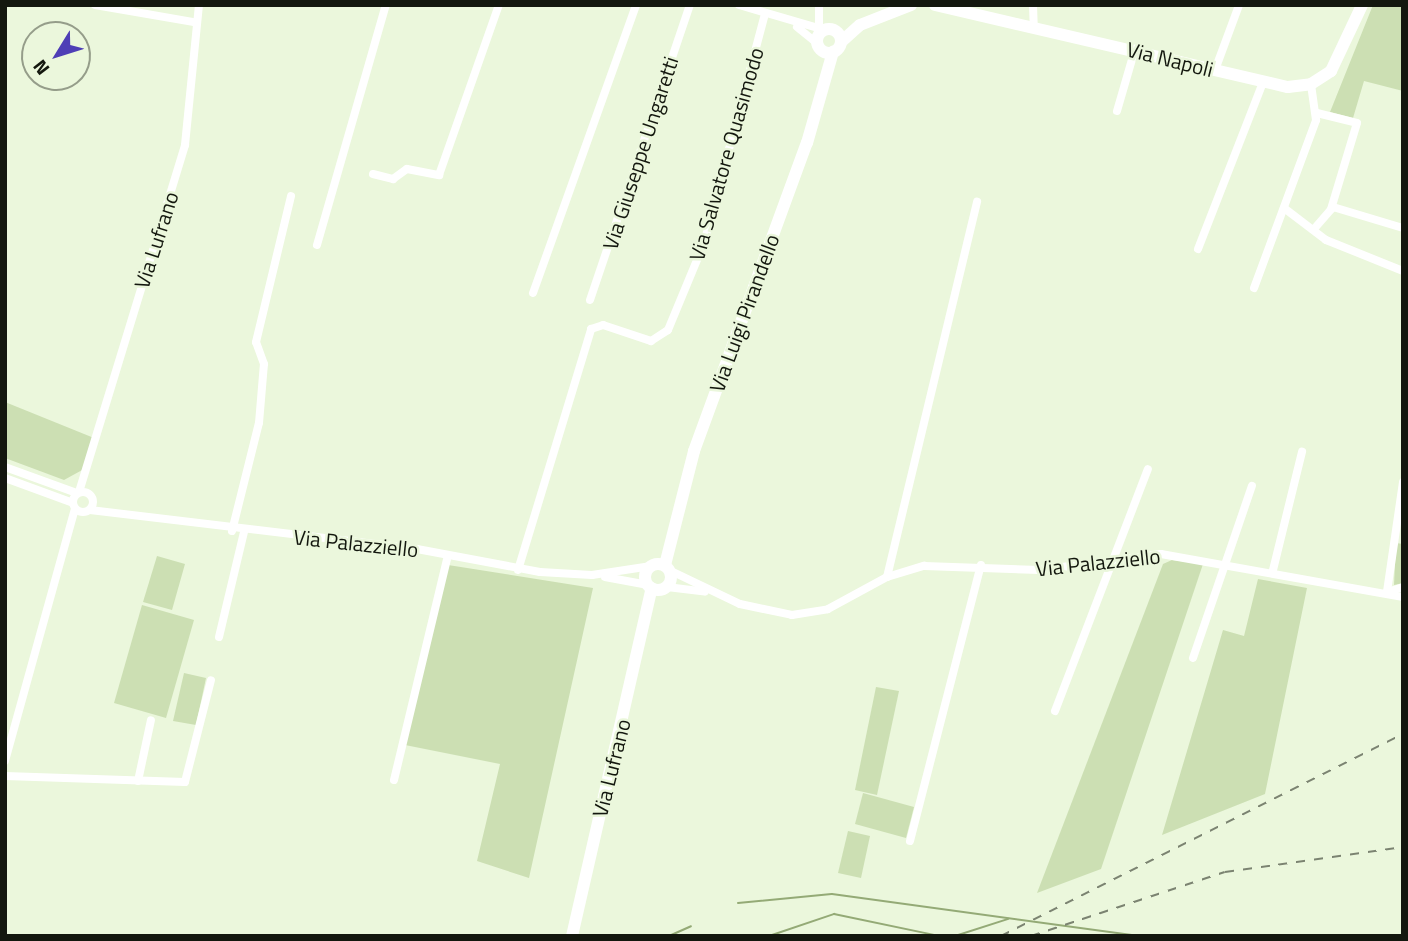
<!DOCTYPE html>
<html>
<head>
<meta charset="utf-8">
<style>
  body { margin:0 }
  #map { position:relative; width:1408px; height:941px; overflow:hidden; background:#ebf7dc; font-family:"Titillium Web",sans-serif }
  div>[style] { position:absolute }
  .green>* { inset:0; background:#ccdfb3 }
  .stream>* { height:2px; margin:-1px; padding:0 1px; transform-origin:1px; border-radius:1px; background:#94aa76 }
  .street>* { height:8px; margin:-4px; padding:0 4px; transform-origin:4px; border-radius:4px; background:#fff }
  .street>.ring { margin:-4px; padding:0; box-sizing:content-box; background:none; border:8px solid #fff; border-radius:50% }
  .secondary>* { height:12px; margin:-6px; padding:0 6px; transform-origin:6px; border-radius:6px; background:#fff }
  .secondary>.ring { margin:-6px; padding:0; box-sizing:content-box; background:none; border:12px solid #fff; border-radius:50% }
  .rail>* { height:2px; margin-top:-1px; transform-origin:0; background:repeating-linear-gradient(90deg,#7b8371 0 9px,transparent 0 18px) }
  span { translate:-50% -50%; white-space:nowrap; text-align:center; line-height:1.15; -webkit-text-stroke:5px #ebf7dc; paint-order:stroke }
  .street-label { font-size:21px; color:#13170e }
  .frame { position:absolute; inset:0; border:7px solid #13170e; pointer-events:none }
  .north { position:absolute; left:21px; top:21px; width:70px; height:70px; box-sizing:border-box; background:#ebf7dc; border:2px solid #959d8a; border-radius:50%; rotate:232deg; font-size:19px; font-weight:700; line-height:28px; text-align:center; color:#13170e }
  .north::after { content:''; display:block; margin:auto; width:24px; height:32px; background:#4e3eb6; clip-path:polygon(50% 0,100% 100%,50% 72%,0 100%) }
</style>
</head>
<body>
<div id="map">
  <div class="green">
    <div style="clip-path:polygon(1373px 5px,1403px 5px,1403px 91px,1364px 81px,1353px 118px,1330px 112px)"></div>
    <div style="clip-path:polygon(5px 402px,94px 438px,84px 469px,64px 480px,5px 458px)"></div>
    <div style="clip-path:polygon(1396px 543px,1403px 544px,1403px 583px,1394px 585px)"></div>
    <div style="clip-path:polygon(157px 556px,185px 564px,172px 610px,143px 602px)"></div>
    <div style="clip-path:polygon(1172px 560px,1203px 564px,1101px 869px,1037px 893px,1163px 564px)"></div>
    <div style="clip-path:polygon(448px 565px,593px 588px,529px 878px,477px 861px,500px 764px,405px 745px)"></div>
    <div style="clip-path:polygon(1258px 579px,1307px 588px,1265px 794px,1162px 835px,1223px 630px,1244px 636px)"></div>
    <div style="clip-path:polygon(142px 605px,194px 620px,166px 718px,114px 703px)"></div>
    <div style="clip-path:polygon(184px 673px,206px 678px,196px 725px,173px 721px)"></div>
    <div style="clip-path:polygon(876px 687px,899px 691px,877px 795px,855px 790px)"></div>
    <div style="clip-path:polygon(863px 793px,914px 807px,906px 838px,855px 824px)"></div>
    <div style="clip-path:polygon(848px 831px,870px 836px,861px 878px,838px 873px)"></div>
  </div>
  <div class="stream">
    <div style="left:738px;top:903px;width:94px;rotate:-5.5deg"></div>
    <div style="left:832px;top:894px;width:310px;rotate:7.8deg"></div>
    <div style="left:669px;top:936px;width:24px;rotate:-24deg"></div>
    <div style="left:769px;top:936px;width:69px;rotate:-18.7deg"></div>
    <div style="left:834px;top:914px;width:107px;rotate:11.8deg"></div>
    <div style="left:955px;top:936px;width:56px;rotate:-17.8deg"></div>
  </div>
  <div class="street">
    <div style="left:95px;top:5px;width:99px;rotate:9.8deg"></div>
    <div style="left:739px;top:5px;width:90px;rotate:16.2deg"></div>
    <div style="left:1033px;top:5px;width:23px;rotate:88deg"></div>
    <div style="left:797px;top:27px;width:27px;rotate:39deg"></div>
    <div style="left:819px;top:32px;width:27px;rotate:-90deg"></div>
    <div style="left:1215px;top:70px;width:69px;rotate:-69.7deg"></div>
    <div style="left:1117px;top:111px;width:65px;rotate:-73.8deg"></div>
    <div style="left:1317px;top:113px;width:41px;rotate:14deg"></div>
    <div style="left:1357px;top:123px;width:90px;rotate:106.8deg"></div>
    <div style="left:373px;top:174px;width:21px;rotate:14deg"></div>
    <div style="left:393px;top:179px;width:17px;rotate:-36deg"></div>
    <div style="left:407px;top:169px;width:33px;rotate:11deg"></div>
    <div style="left:439px;top:175px;width:180px;rotate:-70.6deg"></div>
    <div style="left:1284px;top:208px;width:53px;rotate:37.3deg"></div>
    <div style="left:1326px;top:240px;width:83px;rotate:21.9deg"></div>
    <div style="left:1314px;top:229px;width:29px;rotate:-49deg"></div>
    <div style="left:1333px;top:207px;width:73px;rotate:16.7deg"></div>
    <div style="left:317px;top:245px;width:250px;rotate:-74deg"></div>
    <div style="left:1198px;top:249px;width:179px;rotate:-68.7deg"></div>
    <div style="left:1254px;top:288px;width:179px;rotate:-69.7deg"></div>
    <div style="left:1316px;top:120px;width:36px;rotate:-98deg"></div>
    <div style="left:533px;top:293px;width:306px;rotate:-70.3deg"></div>
    <div style="left:590px;top:300px;width:311px;rotate:-71.3deg"></div>
    <div style="left:5px;top:467px;width:77px;rotate:19.9deg"></div>
    <div style="left:5px;top:478px;width:72px;rotate:20.2deg"></div>
    <div style="left:1403px;top:482px;width:111px;rotate:98.3deg"></div>
    <div style="left:1387px;top:592px;width:17px;rotate:-17deg"></div>
    <div class="ring" style="left:73px;top:492px;width:12px;height:12px"></div>
    <div style="left:79px;top:492px;width:363px;rotate:-73deg"></div>
    <div style="left:185px;top:145px;width:141px;rotate:-84.3deg"></div>
    <div style="left:90px;top:510px;width:329px;rotate:6.8deg"></div>
    <div style="left:417px;top:549px;width:125px;rotate:10.6deg"></div>
    <div style="left:540px;top:572px;width:52px;rotate:3.3deg"></div>
    <div style="left:592px;top:575px;width:60px;rotate:-8.7deg"></div>
    <div style="left:232px;top:531px;width:111px;rotate:-76deg"></div>
    <div style="left:259px;top:423px;width:59px;rotate:-85.2deg"></div>
    <div style="left:264px;top:364px;width:23px;rotate:-110deg"></div>
    <div style="left:256px;top:342px;width:150px;rotate:-76.5deg"></div>
    <div style="left:518px;top:570px;width:252px;rotate:-73.1deg"></div>
    <div style="left:591px;top:329px;width:13px;rotate:-18deg"></div>
    <div style="left:603px;top:325px;width:51px;rotate:18.4deg"></div>
    <div style="left:651px;top:341px;width:20px;rotate:-33deg"></div>
    <div style="left:668px;top:330px;width:94px;rotate:-67.5deg"></div>
    <div style="left:704px;top:243px;width:237px;rotate:-75.1deg"></div>
    <div style="left:1273px;top:570px;width:122px;rotate:-76.2deg"></div>
    <div style="left:671px;top:571px;width:76px;rotate:25.6deg"></div>
    <div style="left:740px;top:604px;width:53px;rotate:11.9deg"></div>
    <div style="left:792px;top:615px;width:36px;rotate:-9deg"></div>
    <div style="left:828px;top:609px;width:67px;rotate:-28.5deg"></div>
    <div style="left:887px;top:577px;width:39px;rotate:-17deg"></div>
    <div style="left:924px;top:566px;width:115px;rotate:2deg"></div>
    <div style="left:1039px;top:570px;width:123px;rotate:-7.5deg"></div>
    <div style="left:1161px;top:554px;width:246px;rotate:10.1deg"></div>
    <div style="left:605px;top:577px;width:44px;rotate:10.5deg"></div>
    <div style="left:887px;top:577px;width:386px;rotate:-76.5deg"></div>
    <div style="left:667px;top:587px;width:38px;rotate:7deg"></div>
    <div style="left:219px;top:637px;width:108px;rotate:-76.6deg"></div>
    <div style="left:1193px;top:658px;width:182px;rotate:-71.1deg"></div>
    <div style="left:1055px;top:711px;width:259px;rotate:-69deg"></div>
    <div style="left:5px;top:761px;width:262px;rotate:-74.5deg"></div>
    <div style="left:5px;top:776px;width:180px;rotate:1.9deg"></div>
    <div style="left:185px;top:782px;width:105px;rotate:-75.7deg"></div>
    <div style="left:394px;top:780px;width:231px;rotate:-76.5deg"></div>
    <div style="left:138px;top:781px;width:62px;rotate:-78deg"></div>
    <div style="left:910px;top:841px;width:285px;rotate:-75.6deg"></div>
  </div>
  <div class="secondary">
    <div style="left:935px;top:5px;width:362px;rotate:13.1deg"></div>
    <div style="left:1288px;top:87px;width:23px;rotate:-7deg"></div>
    <div style="left:1311px;top:84px;width:24px;rotate:-33deg"></div>
    <div style="left:1331px;top:71px;width:73px;rotate:-64.8deg"></div>
    <div class="ring" style="left:817px;top:29px;width:12px;height:12px"></div>
    <div style="left:841px;top:42px;width:25px;rotate:-42deg"></div>
    <div style="left:860px;top:25px;width:55px;rotate:-21.4deg"></div>
    <div class="ring" style="left:645px;top:564px;width:14px;height:14px"></div>
    <div style="left:665px;top:565px;width:118px;rotate:-75.7deg"></div>
    <div style="left:694px;top:451px;width:328px;rotate:-69.9deg"></div>
    <div style="left:807px;top:143px;width:95px;rotate:-74.1deg"></div>
    <div style="left:572px;top:936px;width:357px;rotate:-77.1deg"></div>
  </div>
  <div class="rail">
    <div style="left:1001px;top:936px;width:450px;rotate:-26.7deg"></div>
    <div style="left:1031px;top:936px;width:204px;rotate:-18.3deg"></div>
    <div style="left:1225px;top:872px;width:180px;rotate:-8deg"></div>
  </div>
  <div class="street-label">
    <span style="left:1170px;top:59px;rotate:14deg">Via Napoli</span>
    <span style="left:640px;top:153px;rotate:-72deg">Via Giuseppe Ungaretti</span>
    <span style="left:726px;top:154px;rotate:-74deg">Via Salvatore Quasimodo</span>
    <span style="left:156px;top:240px;rotate:-72deg">Via Lufrano</span>
    <span style="left:744px;top:313px;rotate:-70deg">Via Luigi Pirandello</span>
    <span style="left:356px;top:543px;rotate:6deg">Via Palazziello</span>
    <span style="left:1098px;top:562px;rotate:-6deg">Via Palazziello</span>
    <span style="left:611px;top:768px;rotate:-76deg">Via Lufrano</span>
  </div>
  <div class="frame"></div>
  <div class="north">N</div>
</div>
</body>
</html>
